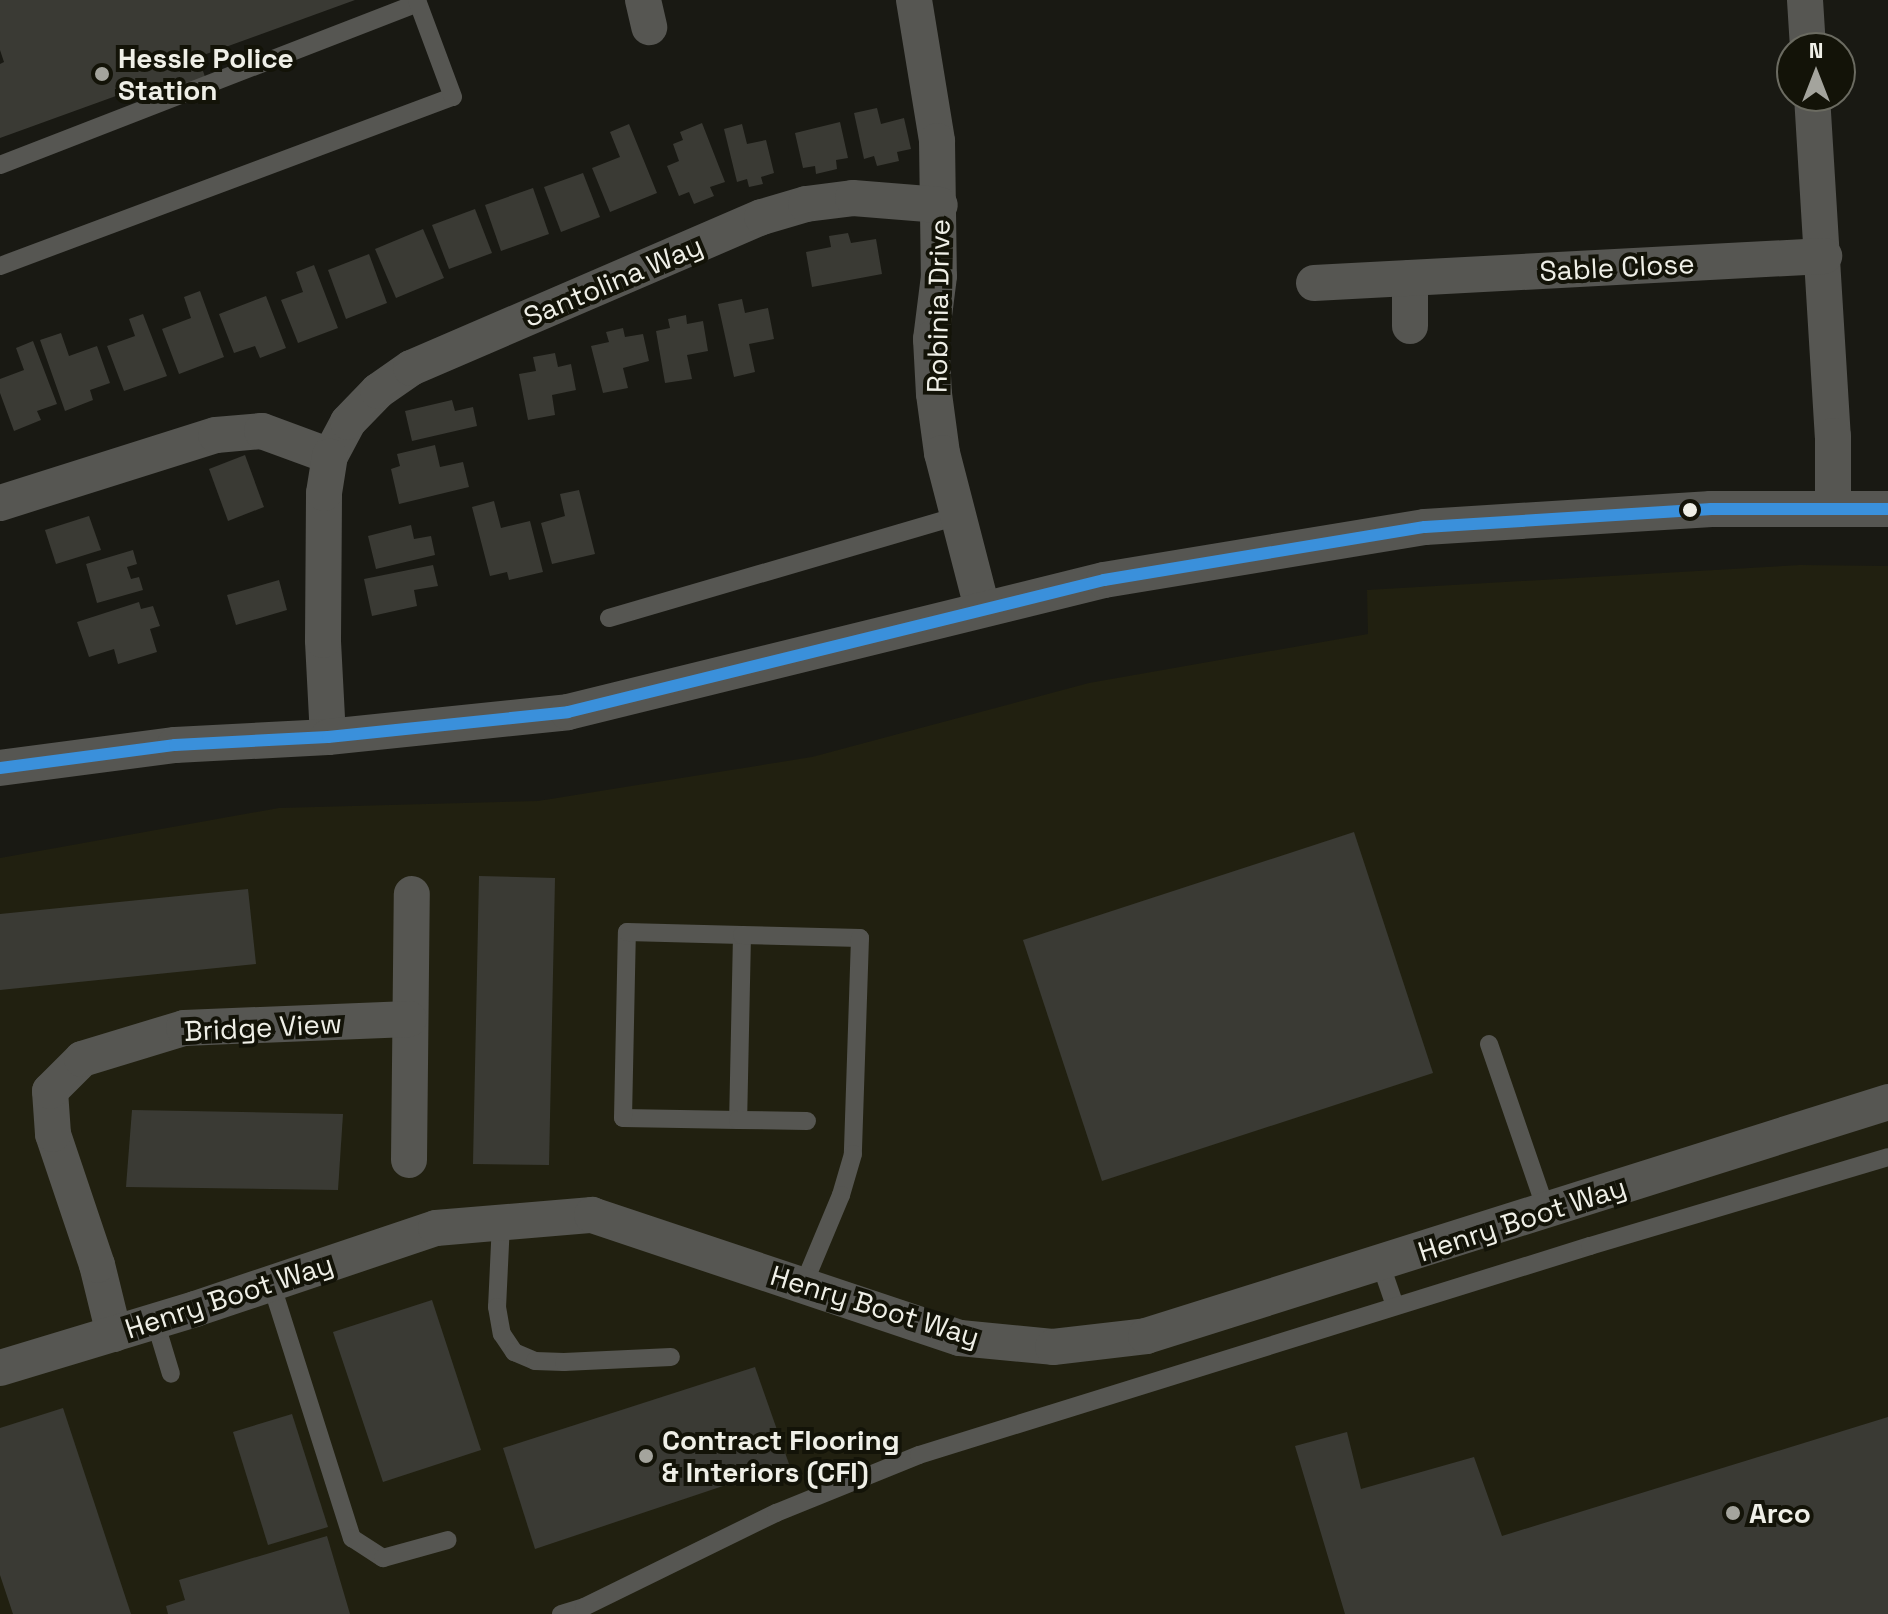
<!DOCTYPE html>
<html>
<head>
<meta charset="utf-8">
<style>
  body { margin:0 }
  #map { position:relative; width:1888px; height:1614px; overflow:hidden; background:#191913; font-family:"Space Grotesk",sans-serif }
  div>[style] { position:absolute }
  .built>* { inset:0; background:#212010 }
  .building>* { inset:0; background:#3a3a34 }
  .lane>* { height:18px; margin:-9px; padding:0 9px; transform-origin:9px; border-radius:9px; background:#565652 }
  .street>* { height:36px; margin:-18px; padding:0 18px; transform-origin:18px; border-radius:18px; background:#565652 }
  .bus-1>* { height:12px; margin:-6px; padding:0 6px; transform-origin:6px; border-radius:6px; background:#3a90db }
  .dots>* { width:22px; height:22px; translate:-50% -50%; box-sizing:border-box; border:4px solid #131308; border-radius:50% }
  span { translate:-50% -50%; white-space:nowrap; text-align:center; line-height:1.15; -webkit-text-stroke:8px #131308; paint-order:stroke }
  .poi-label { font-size:28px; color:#efefe7; font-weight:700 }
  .left { translate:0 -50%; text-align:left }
  .street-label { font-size:28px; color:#efefe7 }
  .north { position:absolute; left:1776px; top:32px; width:80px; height:80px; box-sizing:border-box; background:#131308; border:2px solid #6b6b61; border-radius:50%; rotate:0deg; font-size:22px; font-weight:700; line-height:32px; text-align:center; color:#efefe7 }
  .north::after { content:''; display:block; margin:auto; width:28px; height:36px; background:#a4a49d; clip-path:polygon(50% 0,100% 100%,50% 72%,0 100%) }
</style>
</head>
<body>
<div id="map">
  <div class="built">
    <div style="clip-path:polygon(1800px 565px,1888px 566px,1888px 1614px,0 1614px,0 858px,279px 808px,538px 801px,812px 757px,1089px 683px,1368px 634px,1367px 590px)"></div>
  </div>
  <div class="building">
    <div style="clip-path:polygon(0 0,355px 0,198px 57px,208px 85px,145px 108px,138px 88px,0 138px,0 64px,4px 62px,0 50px)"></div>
    <div style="clip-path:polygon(877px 108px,881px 124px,904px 118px,911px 149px,897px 152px,899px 161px,877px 166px,874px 156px,864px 159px,854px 113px)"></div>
    <div style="clip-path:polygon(840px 122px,848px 158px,836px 160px,837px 169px,816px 174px,815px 166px,803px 168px,795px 133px)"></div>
    <div style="clip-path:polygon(702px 123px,725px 182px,710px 187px,714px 196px,694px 204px,689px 192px,679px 196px,667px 166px,679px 161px,673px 144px,683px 140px,680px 132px)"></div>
    <div style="clip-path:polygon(629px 124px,657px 193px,610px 212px,592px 168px,620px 157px,610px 132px)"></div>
    <div style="clip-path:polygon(742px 124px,747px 144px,766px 140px,774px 173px,761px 177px,763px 184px,749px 187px,747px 179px,737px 182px,724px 129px)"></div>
    <div style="clip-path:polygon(583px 173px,600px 217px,561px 232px,544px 187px)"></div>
    <div style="clip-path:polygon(533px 188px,549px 234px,501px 251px,485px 205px)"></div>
    <div style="clip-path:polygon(475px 209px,492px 253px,449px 269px,432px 225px)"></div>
    <div style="clip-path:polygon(423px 229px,444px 278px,396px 298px,375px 249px)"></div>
    <div style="clip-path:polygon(848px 233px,851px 243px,876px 239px,882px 274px,812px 287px,806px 252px,831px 247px,829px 236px)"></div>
    <div style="clip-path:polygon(369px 254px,387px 303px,346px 319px,328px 270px)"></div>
    <div style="clip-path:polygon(314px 265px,338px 328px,298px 343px,281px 300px,303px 292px,296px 272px)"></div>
    <div style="clip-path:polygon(200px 291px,224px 357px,179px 374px,162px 329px,191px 318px,184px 297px)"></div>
    <div style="clip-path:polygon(266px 296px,286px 348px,260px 358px,255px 346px,234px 353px,219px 314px)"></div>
    <div style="clip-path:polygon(742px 299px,745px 313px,768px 308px,774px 339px,749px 344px,755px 372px,734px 377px,718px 304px)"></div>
    <div style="clip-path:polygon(143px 314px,167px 376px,124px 391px,107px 346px,135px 336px,129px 319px)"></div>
    <div style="clip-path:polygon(686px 315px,687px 324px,703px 321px,708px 351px,687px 355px,692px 379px,665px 383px,656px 331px,670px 328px,668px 319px)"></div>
    <div style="clip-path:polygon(623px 328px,625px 337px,643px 334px,649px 361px,623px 368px,628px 388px,603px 393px,591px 346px,609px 342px,606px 332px)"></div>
    <div style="clip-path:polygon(61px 333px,69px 356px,97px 346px,110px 383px,90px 390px,93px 400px,65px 411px,40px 340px)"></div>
    <div style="clip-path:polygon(33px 341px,57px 404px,37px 411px,41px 420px,14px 431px,0 393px,0 379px,24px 370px,16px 348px)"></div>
    <div style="clip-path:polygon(555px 353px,558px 367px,571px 364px,576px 390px,552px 395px,555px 415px,528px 420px,519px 374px,536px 371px,533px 357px)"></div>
    <div style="clip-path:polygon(452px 400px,455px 411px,473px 407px,477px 426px,412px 441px,405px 411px)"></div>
    <div style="clip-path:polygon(435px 445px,440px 467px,463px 462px,469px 487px,399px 504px,391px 469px,400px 466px,397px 454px)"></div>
    <div style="clip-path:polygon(245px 455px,264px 507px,228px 521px,209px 469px)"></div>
    <div style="clip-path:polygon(579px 490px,595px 554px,552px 564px,541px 523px,565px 516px,560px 494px)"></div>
    <div style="clip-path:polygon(494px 501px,501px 528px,530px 521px,543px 572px,509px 580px,507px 572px,490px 576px,472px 507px)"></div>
    <div style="clip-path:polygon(89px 516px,101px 550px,56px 564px,45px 530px)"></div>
    <div style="clip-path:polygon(411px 525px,414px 539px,431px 536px,435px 555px,376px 569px,368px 536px)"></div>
    <div style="clip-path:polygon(133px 550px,137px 564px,127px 567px,131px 579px,139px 577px,143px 590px,97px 603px,86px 564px)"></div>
    <div style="clip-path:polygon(433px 565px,438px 586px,414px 590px,417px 606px,372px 616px,364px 579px)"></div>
    <div style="clip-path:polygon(279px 580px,287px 610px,236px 625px,227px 595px)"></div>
    <div style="clip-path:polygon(139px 602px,141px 609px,153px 606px,160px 626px,150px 629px,157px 652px,118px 664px,114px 649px,89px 657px,77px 622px)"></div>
    <div style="clip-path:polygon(1354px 832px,1433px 1073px,1102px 1181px,1023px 940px)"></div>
    <div style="clip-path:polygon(479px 876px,555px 878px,549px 1165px,473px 1164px)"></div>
    <div style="clip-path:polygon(248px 889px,256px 964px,0 990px,0 914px)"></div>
    <div style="clip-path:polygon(132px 1110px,343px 1114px,338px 1190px,126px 1187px)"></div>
    <div style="clip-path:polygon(432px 1300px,481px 1450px,383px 1482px,333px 1332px)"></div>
    <div style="clip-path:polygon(755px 1367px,789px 1464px,535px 1549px,503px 1448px)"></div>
    <div style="clip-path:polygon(63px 1408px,131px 1614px,13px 1614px,0 1575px,0 1428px)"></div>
    <div style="clip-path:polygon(292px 1414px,328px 1527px,268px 1545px,233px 1432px)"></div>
    <div style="clip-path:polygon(1888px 1417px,1888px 1614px,1345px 1614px,1295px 1446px,1347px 1432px,1361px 1489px,1474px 1457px,1502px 1536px)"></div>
    <div style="clip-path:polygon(327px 1536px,350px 1614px,168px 1614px,166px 1606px,185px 1600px,179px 1580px)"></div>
  </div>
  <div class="lane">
    <div style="left:0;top:165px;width:448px;rotate:-21.2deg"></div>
    <div style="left:0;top:266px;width:483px;rotate:-20.5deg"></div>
    <div style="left:453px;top:97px;width:103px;rotate:-110.4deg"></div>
    <div style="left:609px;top:618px;width:363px;rotate:-16.3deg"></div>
    <div style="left:742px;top:935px;width:185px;rotate:91.2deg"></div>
    <div style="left:738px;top:1120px;width:115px;rotate:-179deg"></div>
    <div style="left:623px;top:1118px;width:186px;rotate:-88.8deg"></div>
    <div style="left:627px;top:932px;width:115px;rotate:1.5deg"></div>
    <div style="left:742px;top:935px;width:118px;rotate:1.5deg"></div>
    <div style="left:860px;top:938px;width:216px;rotate:91.9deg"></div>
    <div style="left:853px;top:1154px;width:43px;rotate:106.3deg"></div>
    <div style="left:841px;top:1195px;width:99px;rotate:112.7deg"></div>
    <div style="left:1489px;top:1044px;width:176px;rotate:71deg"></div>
    <div style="left:738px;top:1120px;width:69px;rotate:0.8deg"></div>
    <div style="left:501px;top:1223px;width:84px;rotate:92.7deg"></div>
    <div style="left:497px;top:1307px;width:27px;rotate:80deg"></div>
    <div style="left:502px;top:1334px;width:22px;rotate:56deg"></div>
    <div style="left:514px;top:1352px;width:23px;rotate:23deg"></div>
    <div style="left:535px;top:1361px;width:29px;rotate:2deg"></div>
    <div style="left:564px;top:1362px;width:107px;rotate:-2.7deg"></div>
    <div style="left:1381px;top:1265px;width:43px;rotate:71.1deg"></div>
    <div style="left:271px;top:1283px;width:268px;rotate:72.4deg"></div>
    <div style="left:352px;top:1538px;width:37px;rotate:33deg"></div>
    <div style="left:383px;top:1558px;width:67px;rotate:-15.5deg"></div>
    <div style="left:155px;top:1321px;width:55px;rotate:73.2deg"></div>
    <div style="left:561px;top:1614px;width:24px;rotate:-17deg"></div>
    <div style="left:584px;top:1607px;width:214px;rotate:-26.1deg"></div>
    <div style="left:776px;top:1513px;width:154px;rotate:-22.1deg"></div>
    <div style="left:919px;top:1455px;width:703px;rotate:-17.3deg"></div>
    <div style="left:1590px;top:1246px;width:311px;rotate:-16.6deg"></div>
  </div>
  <div class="street">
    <div style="left:643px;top:0;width:28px;rotate:77deg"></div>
    <div style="left:914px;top:0;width:143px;rotate:80.7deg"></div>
    <div style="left:937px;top:141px;width:135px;rotate:89.2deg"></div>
    <div style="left:939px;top:276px;width:64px;rotate:97.2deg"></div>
    <div style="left:931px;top:339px;width:55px;rotate:86.9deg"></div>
    <div style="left:934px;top:394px;width:60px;rotate:82.3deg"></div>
    <div style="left:942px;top:453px;width:160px;rotate:75.5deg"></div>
    <div style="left:1805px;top:0;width:48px;rotate:86.4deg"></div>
    <div style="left:1812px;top:96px;width:341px;rotate:86.5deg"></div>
    <div style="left:1833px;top:436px;width:72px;rotate:90deg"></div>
    <div style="left:1410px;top:278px;width:48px;rotate:90deg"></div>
    <div style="left:1314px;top:283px;width:511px;rotate:-3.03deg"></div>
    <div style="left:0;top:503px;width:226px;rotate:-17.5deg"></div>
    <div style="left:216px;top:435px;width:46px;rotate:-5deg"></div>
    <div style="left:262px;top:431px;width:72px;rotate:20.2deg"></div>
    <div style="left:330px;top:456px;width:38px;rotate:-62deg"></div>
    <div style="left:348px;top:422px;width:43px;rotate:-45.9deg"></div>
    <div style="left:378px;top:391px;width:40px;rotate:-34.9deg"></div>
    <div style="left:411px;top:368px;width:382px;rotate:-23.3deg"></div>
    <div style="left:762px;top:217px;width:46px;rotate:-16.5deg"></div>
    <div style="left:806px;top:204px;width:47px;rotate:-7.3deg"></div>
    <div style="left:853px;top:198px;width:87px;rotate:4.6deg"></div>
    <div style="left:328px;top:737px;width:97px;rotate:-93deg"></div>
    <div style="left:323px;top:640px;width:147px;rotate:-89.6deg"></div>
    <div style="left:324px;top:493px;width:37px;rotate:-81deg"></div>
    <div style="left:0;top:768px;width:177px;rotate:-7.5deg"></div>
    <div style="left:175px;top:745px;width:153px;rotate:-3deg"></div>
    <div style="left:328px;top:737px;width:241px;rotate:-5.9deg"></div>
    <div style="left:568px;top:712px;width:552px;rotate:-13.83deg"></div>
    <div style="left:1104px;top:580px;width:325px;rotate:-9.4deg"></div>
    <div style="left:1425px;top:527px;width:287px;rotate:-3.6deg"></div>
    <div style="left:1711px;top:509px;width:177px"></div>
    <div style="left:409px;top:1160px;width:266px;rotate:-89.4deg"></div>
    <div style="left:114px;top:1334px;width:71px;rotate:-103.8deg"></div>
    <div style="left:97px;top:1265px;width:138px;rotate:-108.6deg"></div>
    <div style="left:53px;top:1134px;width:43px;rotate:-94deg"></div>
    <div style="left:50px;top:1091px;width:45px;rotate:-45deg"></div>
    <div style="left:82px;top:1059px;width:107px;rotate:-16.9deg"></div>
    <div style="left:184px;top:1028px;width:225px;rotate:-2.3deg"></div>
    <div style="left:0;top:1368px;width:204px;rotate:-16.8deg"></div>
    <div style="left:195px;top:1309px;width:254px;rotate:-18.6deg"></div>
    <div style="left:436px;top:1228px;width:157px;rotate:-4.8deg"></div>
    <div style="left:592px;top:1215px;width:388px;rotate:18.5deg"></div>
    <div style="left:960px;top:1338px;width:93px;rotate:5.5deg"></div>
    <div style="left:1053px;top:1347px;width:94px;rotate:-6.7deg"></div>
    <div style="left:1146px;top:1336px;width:778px;rotate:-17.5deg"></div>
  </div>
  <div class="bus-1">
    <div style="left:0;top:768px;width:177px;rotate:-7.5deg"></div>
    <div style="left:175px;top:745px;width:153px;rotate:-3deg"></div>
    <div style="left:328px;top:737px;width:241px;rotate:-5.9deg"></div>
    <div style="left:568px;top:712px;width:552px;rotate:-13.83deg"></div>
    <div style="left:1104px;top:580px;width:325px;rotate:-9.4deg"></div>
    <div style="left:1425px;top:527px;width:287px;rotate:-3.6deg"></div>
    <div style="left:1711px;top:509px;width:177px"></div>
  </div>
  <div class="dots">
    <div style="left:102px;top:74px;background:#a4a49d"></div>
    <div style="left:1690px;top:510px;background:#efefe7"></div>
    <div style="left:646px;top:1456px;background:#a4a49d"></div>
    <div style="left:1733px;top:1513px;background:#a4a49d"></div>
  </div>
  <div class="poi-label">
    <span class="left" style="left:118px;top:74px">Hessle Police<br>Station</span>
    <span class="left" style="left:662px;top:1456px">Contract Flooring<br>&amp; Interiors (CFI)</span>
    <span class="left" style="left:1749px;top:1513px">Arco</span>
  </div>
  <div class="street-label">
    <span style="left:1617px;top:267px;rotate:-3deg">Sable Close</span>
    <span style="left:613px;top:281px;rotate:-23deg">Santolina Way</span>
    <span style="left:938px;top:306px;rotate:-89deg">Robinia Drive</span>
    <span style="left:263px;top:1027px;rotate:-3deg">Bridge View</span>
    <span style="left:1522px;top:1219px;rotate:-18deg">Henry Boot Way</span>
    <span style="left:229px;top:1296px;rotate:-18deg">Henry Boot Way</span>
    <span style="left:875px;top:1306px;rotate:17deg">Henry Boot Way</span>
  </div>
  <div class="north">N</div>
</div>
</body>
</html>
